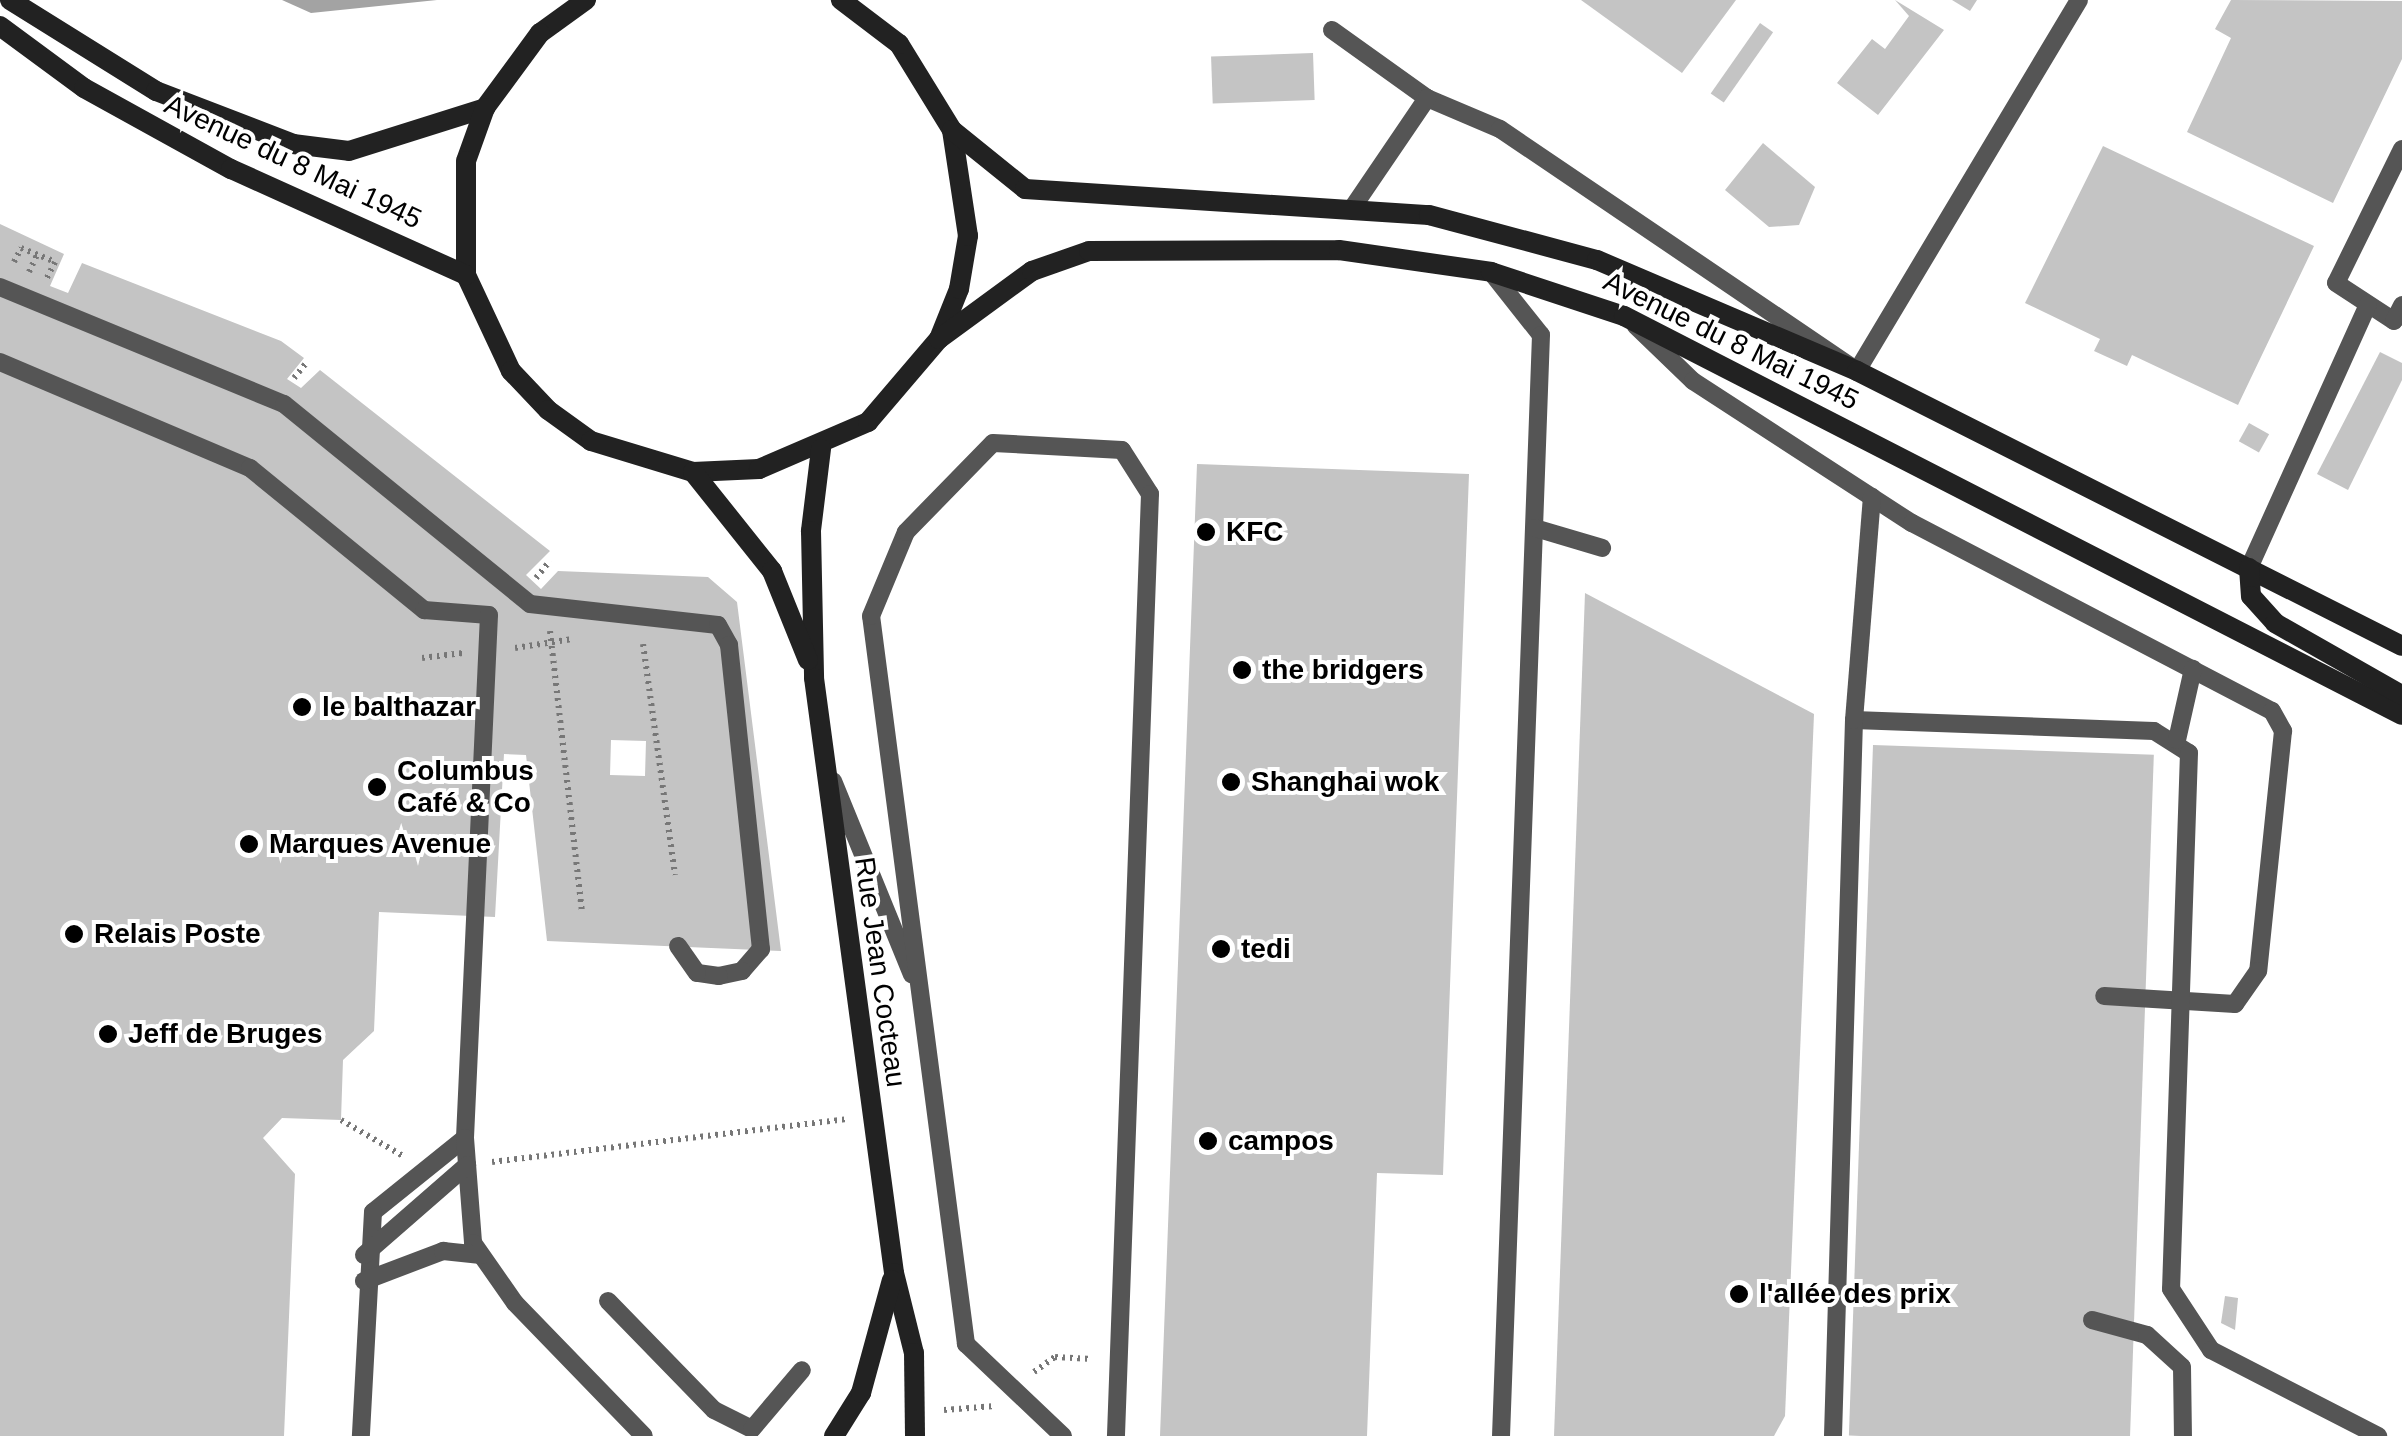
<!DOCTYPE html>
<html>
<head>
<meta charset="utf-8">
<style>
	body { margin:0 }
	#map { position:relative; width:2402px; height:1436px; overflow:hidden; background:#fff; font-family:Arial,sans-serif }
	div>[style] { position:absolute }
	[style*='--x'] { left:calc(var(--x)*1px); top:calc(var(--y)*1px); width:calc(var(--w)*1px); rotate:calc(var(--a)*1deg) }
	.water>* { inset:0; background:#a3a3a3 }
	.building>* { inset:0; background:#c4c4c4; transform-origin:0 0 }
	.path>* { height:6px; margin-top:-3px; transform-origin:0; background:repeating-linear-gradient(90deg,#777 0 2.5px,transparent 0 7.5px) }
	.lane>* { height:18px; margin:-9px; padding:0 9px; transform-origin:9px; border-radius:9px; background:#555 }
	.secondary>* { height:20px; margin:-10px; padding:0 10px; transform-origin:10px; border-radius:10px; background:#222 }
	.dots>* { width:28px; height:28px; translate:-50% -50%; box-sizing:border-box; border:5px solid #fff; border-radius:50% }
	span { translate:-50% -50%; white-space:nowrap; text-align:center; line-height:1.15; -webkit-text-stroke:8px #fff; paint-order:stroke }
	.street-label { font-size:28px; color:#000 }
	.poi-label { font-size:28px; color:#000; font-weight:700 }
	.left { translate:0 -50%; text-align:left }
</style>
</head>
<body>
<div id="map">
	<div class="water">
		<div style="clip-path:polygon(282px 0,437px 0,311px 13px)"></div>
	</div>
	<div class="building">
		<div style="clip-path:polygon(1581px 0,1736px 0,1682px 73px)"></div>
		<div style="clip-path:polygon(1895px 0,1944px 30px,1878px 115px,1837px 83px,1872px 39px,1885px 49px,1909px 16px)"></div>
		<div style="clip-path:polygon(1952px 0,1977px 0,1970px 11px)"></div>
		<div style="clip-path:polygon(2231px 0,2402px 1px,2402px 59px,2333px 203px,2187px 132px,2231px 38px,2215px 29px)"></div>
		<div style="left:1760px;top:23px;width:16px;height:86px;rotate:35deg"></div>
		<div style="left:1313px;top:53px;width:47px;height:102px;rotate:88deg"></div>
		<div style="clip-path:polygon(1763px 143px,1815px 187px,1799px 225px,1769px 227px,1725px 190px)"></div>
		<div style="clip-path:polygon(2103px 146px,2314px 246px,2238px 405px,2132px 355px,2127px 366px,2094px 351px,2100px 339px,2025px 303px)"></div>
		<div style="clip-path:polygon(evenodd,0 224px,64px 254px,50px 286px,68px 293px,82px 263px,281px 341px,304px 358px,287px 379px,301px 388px,320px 370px,550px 551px,526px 575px,541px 589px,558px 571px,708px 577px,737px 602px,781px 951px,547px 941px,526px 755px,504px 754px,495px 917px,379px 912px,374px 1031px,343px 1060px,341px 1120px,282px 1118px,263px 1138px,295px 1174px,284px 1436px,0 1436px,0 224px,611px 740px,646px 741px,645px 776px,610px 775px,611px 740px)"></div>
		<div style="clip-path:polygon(2380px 352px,2402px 363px,2402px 380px,2348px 490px,2317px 474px)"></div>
		<div style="left:2249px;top:423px;width:23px;height:21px;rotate:29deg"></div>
		<div style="clip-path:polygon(1197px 464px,1469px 474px,1443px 1175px,1377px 1173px,1367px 1436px,1160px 1436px)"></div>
		<div style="clip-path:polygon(1585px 593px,1814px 714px,1785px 1416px,1774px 1436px,1554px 1436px)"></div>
		<div style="left:1873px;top:745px;width:281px;height:691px;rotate:2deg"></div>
		<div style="clip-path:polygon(2225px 1296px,2238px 1298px,2235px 1330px,2221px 1323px)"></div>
	</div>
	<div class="path">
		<div style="--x:14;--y:262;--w:16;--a:-63"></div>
		<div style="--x:21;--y:248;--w:37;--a:22"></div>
		<div style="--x:55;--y:262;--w:20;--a:117"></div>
		<div style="--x:29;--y:272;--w:19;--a:-65"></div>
		<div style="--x:294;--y:378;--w:22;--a:-51"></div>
		<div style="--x:536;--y:578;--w:22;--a:-51"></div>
		<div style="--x:550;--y:631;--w:282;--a:83.5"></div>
		<div style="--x:643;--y:644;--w:233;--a:82.1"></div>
		<div style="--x:515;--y:648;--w:58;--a:-9"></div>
		<div style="--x:422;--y:658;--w:41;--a:-7"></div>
		<div style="--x:341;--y:1120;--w:72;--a:30.1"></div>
		<div style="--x:492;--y:1162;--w:357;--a:-6.9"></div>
		<div style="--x:1034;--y:1372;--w:26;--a:-36"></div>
		<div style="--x:1055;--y:1357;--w:37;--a:3"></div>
		<div style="--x:944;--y:1410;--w:51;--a:-4.5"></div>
	</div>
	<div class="lane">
		<div style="--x:1332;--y:30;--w:117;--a:35.6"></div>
		<div style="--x:1427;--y:98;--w:79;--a:23"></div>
		<div style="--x:1500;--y:129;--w:431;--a:34.1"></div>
		<div style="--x:1857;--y:371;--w:432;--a:-59.1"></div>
		<div style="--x:2402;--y:149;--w:149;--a:116.2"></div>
		<div style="--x:2336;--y:283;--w:69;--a:33.2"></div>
		<div style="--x:2394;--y:321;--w:18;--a:-63"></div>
		<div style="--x:1353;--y:207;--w:132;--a:-55.8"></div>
		<div style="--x:1491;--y:272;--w:80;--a:51.6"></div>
		<div style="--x:1541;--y:335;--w:1102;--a:92.08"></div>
		<div style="--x:0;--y:287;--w:307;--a:22.4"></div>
		<div style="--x:284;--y:404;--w:317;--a:39.1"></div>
		<div style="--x:530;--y:604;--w:189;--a:6.4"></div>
		<div style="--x:718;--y:625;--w:23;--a:61"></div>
		<div style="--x:729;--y:645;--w:306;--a:84"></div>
		<div style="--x:761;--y:949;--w:29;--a:131"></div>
		<div style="--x:742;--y:971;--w:24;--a:168"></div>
		<div style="--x:719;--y:976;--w:22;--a:-172"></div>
		<div style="--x:697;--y:973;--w:33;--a:-125"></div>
		<div style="--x:1636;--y:326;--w:79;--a:44"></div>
		<div style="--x:1693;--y:381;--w:261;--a:33"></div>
		<div style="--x:1912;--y:523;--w:406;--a:27.6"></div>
		<div style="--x:2272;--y:711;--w:23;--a:61"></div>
		<div style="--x:2283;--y:731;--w:241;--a:95.9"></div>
		<div style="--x:2258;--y:971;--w:40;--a:124.9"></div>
		<div style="--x:2235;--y:1004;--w:131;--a:-176.5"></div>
		<div style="--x:0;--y:362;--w:272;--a:23"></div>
		<div style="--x:250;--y:468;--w:225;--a:39.2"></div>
		<div style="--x:424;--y:610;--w:65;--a:4.4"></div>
		<div style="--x:489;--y:615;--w:524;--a:92.63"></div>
		<div style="--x:465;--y:1138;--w:118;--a:141.2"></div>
		<div style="--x:373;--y:1212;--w:224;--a:93.1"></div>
		<div style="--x:1535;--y:528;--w:70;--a:16.6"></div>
		<div style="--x:2249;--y:568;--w:289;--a:-65.7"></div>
		<div style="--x:1854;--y:720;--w:300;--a:2.1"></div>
		<div style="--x:2154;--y:731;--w:41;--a:32.2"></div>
		<div style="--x:2189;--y:753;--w:536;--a:91.92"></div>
		<div style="--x:2171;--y:1289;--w:73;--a:56.7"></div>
		<div style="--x:2211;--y:1350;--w:188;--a:27.2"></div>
		<div style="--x:2177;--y:740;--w:73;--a:-77.3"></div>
		<div style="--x:833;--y:781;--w:209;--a:67.8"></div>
		<div style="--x:465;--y:1138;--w:105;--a:85.6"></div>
		<div style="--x:473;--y:1243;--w:73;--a:55"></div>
		<div style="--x:515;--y:1303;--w:185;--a:45.9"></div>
		<div style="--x:364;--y:1255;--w:137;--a:-41.1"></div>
		<div style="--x:364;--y:1281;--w:85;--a:-20.8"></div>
		<div style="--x:443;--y:1251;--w:38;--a:6"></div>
		<div style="--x:608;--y:1301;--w:152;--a:45.8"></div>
		<div style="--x:714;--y:1410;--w:42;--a:26.6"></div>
		<div style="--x:752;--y:1429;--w:77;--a:-49.7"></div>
		<div style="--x:2092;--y:1320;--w:57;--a:15.3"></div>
		<div style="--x:2147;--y:1335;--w:47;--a:42.4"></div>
		<div style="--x:2182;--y:1367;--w:69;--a:89.2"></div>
		<div style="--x:1063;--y:1436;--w:134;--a:-136.5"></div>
		<div style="--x:966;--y:1344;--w:734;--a:-97.43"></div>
		<div style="--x:871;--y:616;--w:91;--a:-67.4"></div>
		<div style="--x:906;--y:532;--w:124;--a:-45.7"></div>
		<div style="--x:993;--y:443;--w:129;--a:3.1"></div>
		<div style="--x:1122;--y:450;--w:52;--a:57.5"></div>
		<div style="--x:1150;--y:494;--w:943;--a:92.07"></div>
		<div style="--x:1833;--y:1436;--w:716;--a:-88.32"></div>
		<div style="--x:1854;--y:720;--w:224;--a:-85.4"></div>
	</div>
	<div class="secondary">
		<div style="--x:10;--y:0;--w:172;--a:31.9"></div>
		<div style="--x:156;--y:91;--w:147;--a:21.1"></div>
		<div style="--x:293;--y:144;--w:56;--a:7.1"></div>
		<div style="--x:349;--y:151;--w:143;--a:-17.5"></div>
		<div style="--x:586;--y:0;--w:57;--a:144.3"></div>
		<div style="--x:540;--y:33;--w:93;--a:126.3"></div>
		<div style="--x:485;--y:108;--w:56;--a:109.7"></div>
		<div style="--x:466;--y:161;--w:114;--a:90"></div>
		<div style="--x:466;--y:275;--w:106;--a:64.9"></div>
		<div style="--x:511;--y:371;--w:54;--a:46.5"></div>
		<div style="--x:548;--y:410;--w:53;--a:35.8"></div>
		<div style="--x:591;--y:441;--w:107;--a:16.9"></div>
		<div style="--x:693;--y:472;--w:66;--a:-2.6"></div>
		<div style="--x:759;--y:469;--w:119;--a:-23.3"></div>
		<div style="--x:868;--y:422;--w:109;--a:-49.5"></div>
		<div style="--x:939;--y:339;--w:54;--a:-68.2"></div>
		<div style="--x:959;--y:289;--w:54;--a:-80.4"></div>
		<div style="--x:968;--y:236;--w:107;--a:-98.6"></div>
		<div style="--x:952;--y:130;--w:101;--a:-121.6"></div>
		<div style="--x:899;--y:44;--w:73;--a:-142.8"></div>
		<div style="--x:0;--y:26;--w:104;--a:36.4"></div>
		<div style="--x:84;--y:88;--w:168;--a:28.9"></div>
		<div style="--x:231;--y:169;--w:258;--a:24.3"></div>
		<div style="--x:952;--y:130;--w:94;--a:38.9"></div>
		<div style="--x:1025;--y:189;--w:405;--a:3.7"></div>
		<div style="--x:1429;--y:215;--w:174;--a:15"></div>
		<div style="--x:1597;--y:260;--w:283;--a:23.1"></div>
		<div style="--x:1857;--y:371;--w:610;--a:26.77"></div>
		<div style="--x:939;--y:339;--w:115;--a:-36.2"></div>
		<div style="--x:1032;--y:271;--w:60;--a:-19.3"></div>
		<div style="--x:1089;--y:251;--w:250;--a:-0.2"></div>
		<div style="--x:1339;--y:250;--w:154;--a:8.2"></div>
		<div style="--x:1491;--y:272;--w:140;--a:18.3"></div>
		<div style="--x:1624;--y:316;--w:874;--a:27.15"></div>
		<div style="--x:821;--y:449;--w:83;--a:97"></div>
		<div style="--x:811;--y:531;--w:147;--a:88.8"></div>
		<div style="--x:814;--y:678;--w:600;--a:82.34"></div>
		<div style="--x:894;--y:1273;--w:82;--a:76"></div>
		<div style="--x:914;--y:1353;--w:83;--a:89.3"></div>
		<div style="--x:693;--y:472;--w:127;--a:51.4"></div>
		<div style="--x:772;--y:571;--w:96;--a:68"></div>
		<div style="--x:2249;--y:568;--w:28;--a:86"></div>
		<div style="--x:2251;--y:596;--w:36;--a:48"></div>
		<div style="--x:2275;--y:623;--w:146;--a:29.6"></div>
		<div style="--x:834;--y:1436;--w:51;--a:-57.9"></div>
		<div style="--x:861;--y:1393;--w:117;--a:-74.7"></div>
	</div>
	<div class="dots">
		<div style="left:1206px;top:532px;background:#000"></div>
		<div style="left:1242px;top:670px;background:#000"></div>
		<div style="left:302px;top:707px;background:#000"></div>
		<div style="left:1231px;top:782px;background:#000"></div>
		<div style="left:377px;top:787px;background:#000"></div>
		<div style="left:249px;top:844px;background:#000"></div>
		<div style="left:74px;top:934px;background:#000"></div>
		<div style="left:1221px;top:949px;background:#000"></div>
		<div style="left:108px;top:1034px;background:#000"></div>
		<div style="left:1208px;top:1141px;background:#000"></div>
		<div style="left:1739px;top:1294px;background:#000"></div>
	</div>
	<div class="street-label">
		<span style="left:293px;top:162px;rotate:25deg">Avenue du 8 Mai 1945</span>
		<span style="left:1731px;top:341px;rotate:26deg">Avenue du 8 Mai 1945</span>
		<span style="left:880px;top:972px;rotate:82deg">Rue Jean Cocteau</span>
	</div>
	<div class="poi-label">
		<span class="left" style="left:1226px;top:532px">KFC</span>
		<span class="left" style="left:1262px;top:670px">the bridgers</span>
		<span class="left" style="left:322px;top:707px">le balthazar</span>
		<span class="left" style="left:397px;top:787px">Columbus<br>Café &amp; Co</span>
		<span class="left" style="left:1251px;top:782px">Shanghai wok</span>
		<span class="left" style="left:269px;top:844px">Marques Avenue</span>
		<span class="left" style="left:94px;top:934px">Relais Poste</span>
		<span class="left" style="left:1241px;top:949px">tedi</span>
		<span class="left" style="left:128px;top:1034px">Jeff de Bruges</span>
		<span class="left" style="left:1228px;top:1141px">campos</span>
		<span class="left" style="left:1759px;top:1294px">l'allée des prix</span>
	</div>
</div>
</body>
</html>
